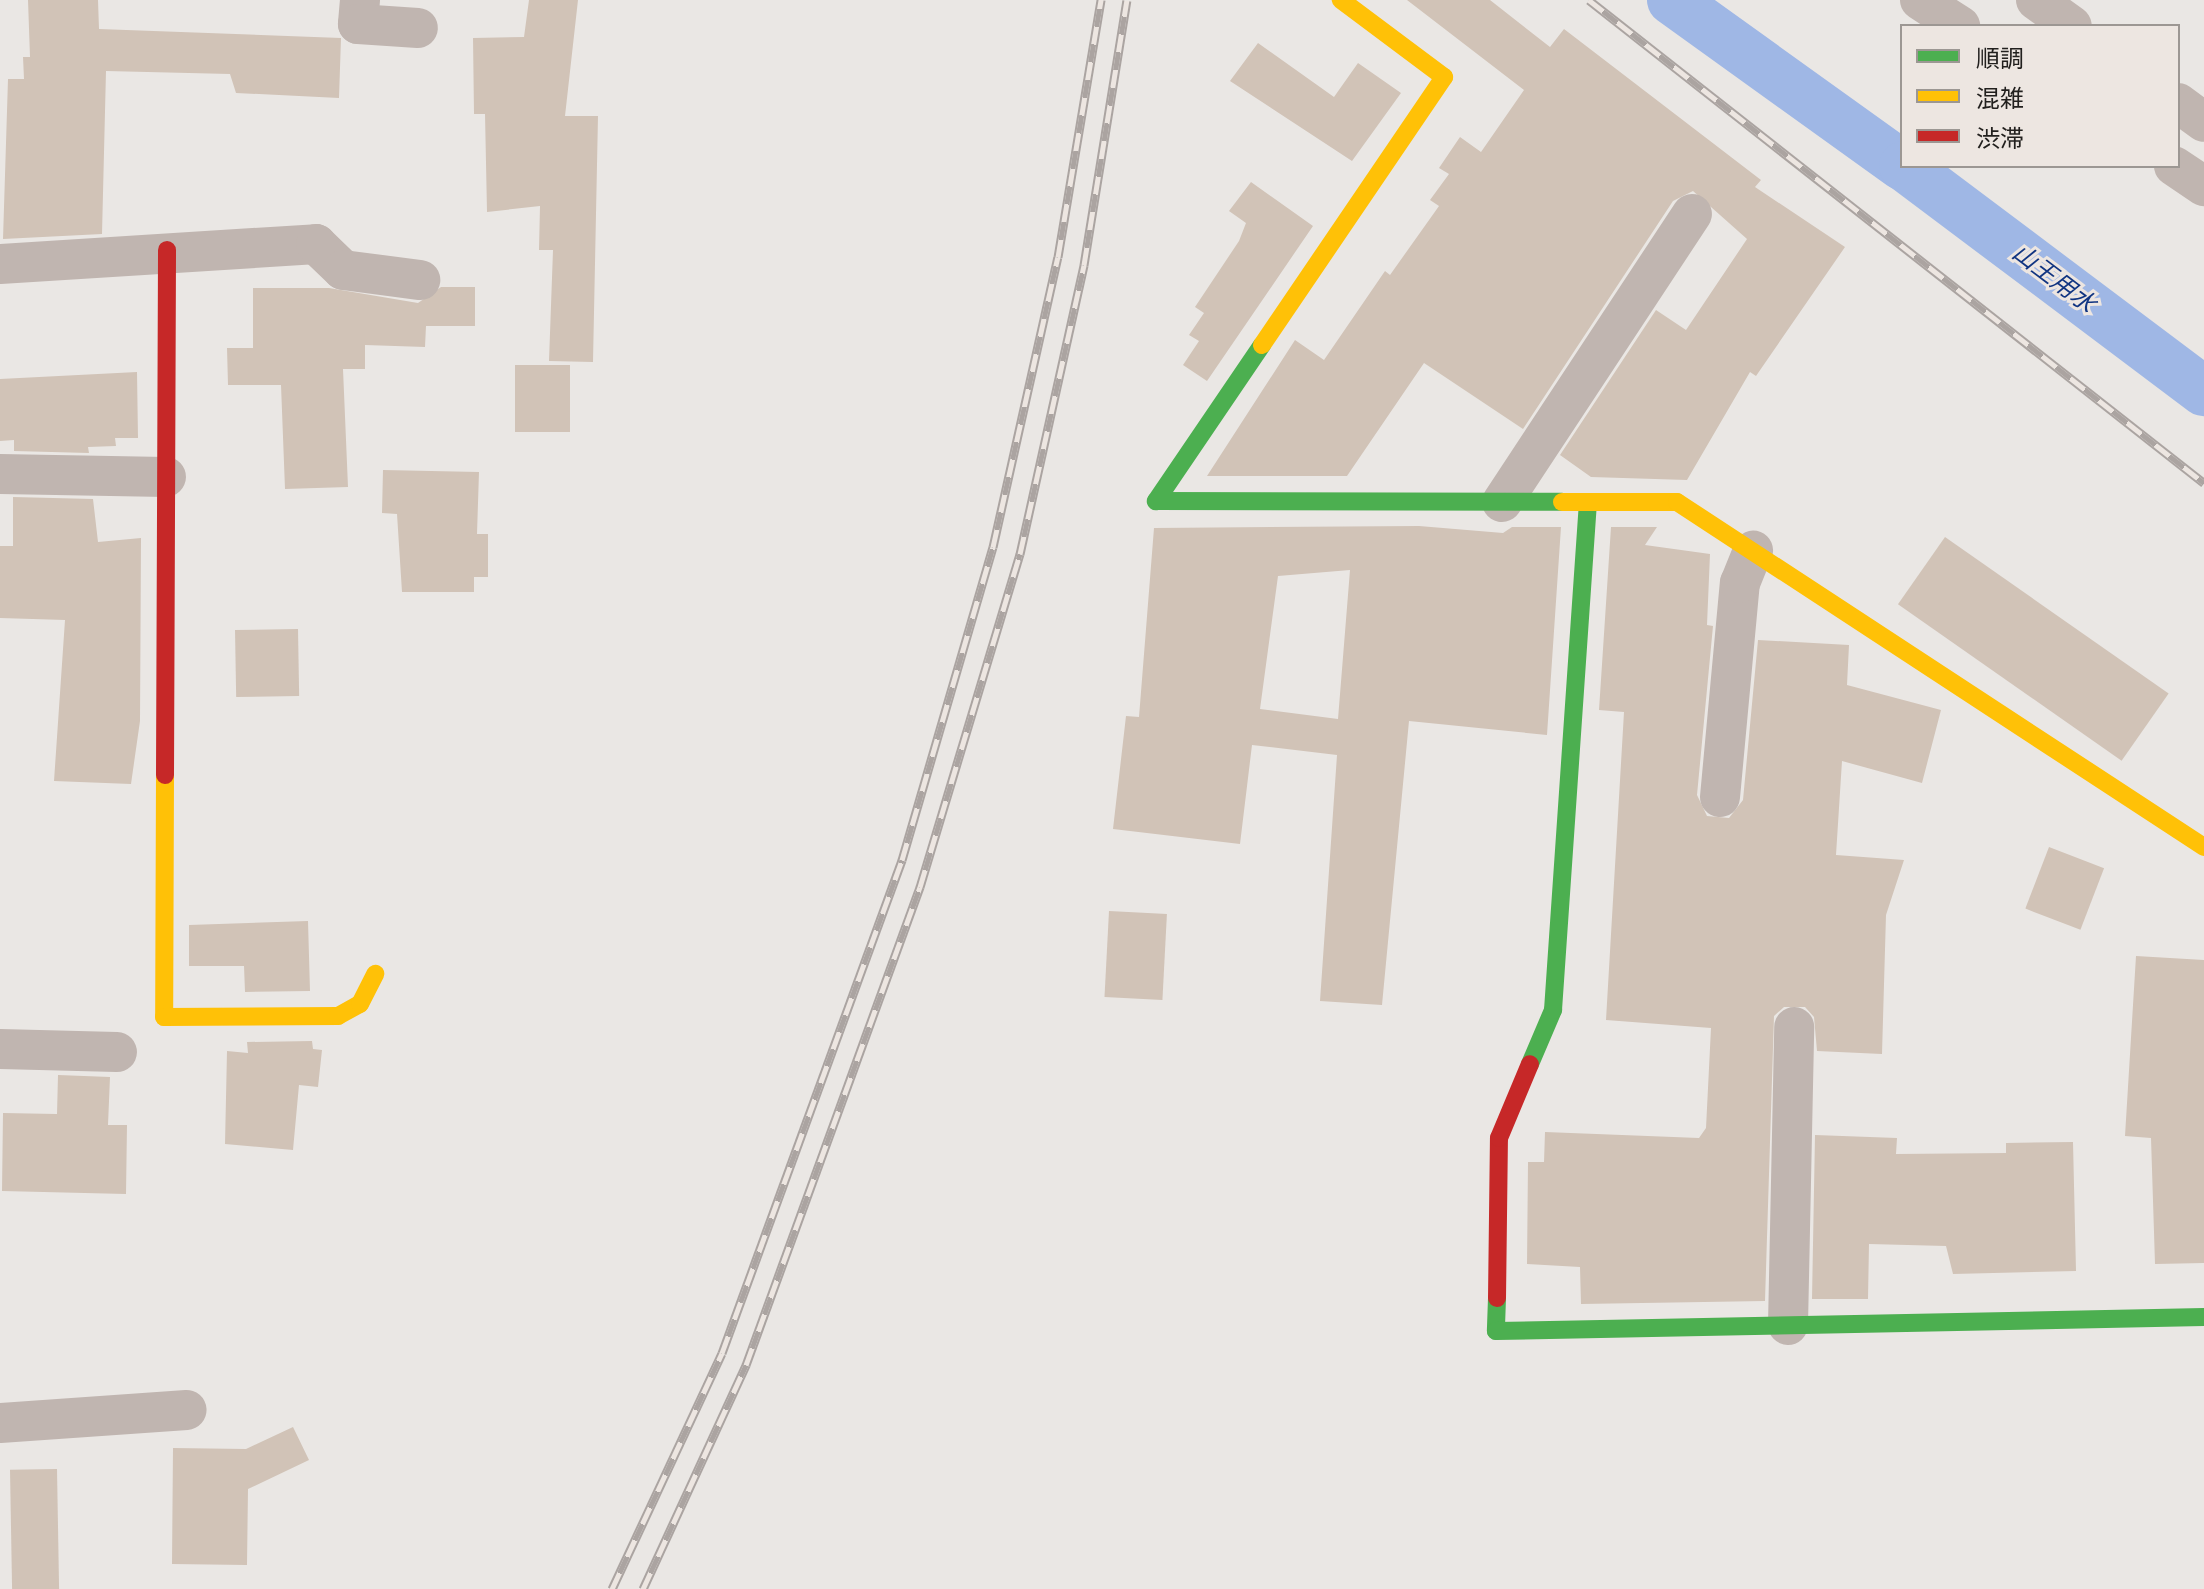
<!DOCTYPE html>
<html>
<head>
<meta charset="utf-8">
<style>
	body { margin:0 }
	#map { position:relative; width:2204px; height:1589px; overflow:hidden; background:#eae7e4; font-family:"Archivo Narrow","Noto Sans JP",sans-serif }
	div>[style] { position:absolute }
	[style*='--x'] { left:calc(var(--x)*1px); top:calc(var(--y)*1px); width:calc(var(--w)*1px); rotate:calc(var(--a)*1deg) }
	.canal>* { height:50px; margin:-25px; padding:0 25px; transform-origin:25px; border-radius:25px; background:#9fb7e5 }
	.building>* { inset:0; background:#d1c3b7; transform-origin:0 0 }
	.street>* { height:40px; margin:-20px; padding:0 20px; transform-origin:20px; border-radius:20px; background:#c0b5b0 }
	.fast>* { height:18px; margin:-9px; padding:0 9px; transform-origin:9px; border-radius:9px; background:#4caf50 }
	.slow>* { height:18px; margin:-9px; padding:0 9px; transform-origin:9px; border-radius:9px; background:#ffc107 }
	.jam>* { height:18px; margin:-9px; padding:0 9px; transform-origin:9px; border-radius:9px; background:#c62828 }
	.rail>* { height:9px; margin-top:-4.5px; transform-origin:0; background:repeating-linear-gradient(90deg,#ede6e1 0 18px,#aba4a1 0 36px); box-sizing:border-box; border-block:2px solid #aba4a1 }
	span { translate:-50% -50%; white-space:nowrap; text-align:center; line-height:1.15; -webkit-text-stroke:6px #ede6e1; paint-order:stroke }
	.water-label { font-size:24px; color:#113582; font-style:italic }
	.legend { position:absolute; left:1900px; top:24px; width:280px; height:144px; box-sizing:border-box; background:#ede6e1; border:2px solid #9c9793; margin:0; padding:10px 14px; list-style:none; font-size:24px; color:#22201e }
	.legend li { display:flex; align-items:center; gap:16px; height:40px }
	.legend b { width:40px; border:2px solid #9c9793 }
</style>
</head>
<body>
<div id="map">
	<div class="canal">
		<div style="--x:1672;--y:0;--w:283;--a:35.7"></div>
		<div style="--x:1904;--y:166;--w:375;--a:36.9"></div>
	</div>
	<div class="building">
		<div style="clip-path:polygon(28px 0,98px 0,99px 29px,341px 38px,339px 98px,236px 93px,230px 74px,106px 71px,102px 234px,3px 239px,8px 79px,24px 79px,23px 57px,30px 57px)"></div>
		<div style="clip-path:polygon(529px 0,578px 0,565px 116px,598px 116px,593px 362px,549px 361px,553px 250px,539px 250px,540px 206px,487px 212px,485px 114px,474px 114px,473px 38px,524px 37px)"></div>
		<div style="clip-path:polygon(1407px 0,1490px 0,1550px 47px,1564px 29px,1761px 180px,1755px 187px,1845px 247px,1756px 376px,1750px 372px,1687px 480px,1591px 477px,1560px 455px,1656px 310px,1686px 330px,1747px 239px,1693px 191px,1673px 201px,1523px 429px,1424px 363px,1347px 476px,1207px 476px,1295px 340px,1324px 360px,1385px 271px,1390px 275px,1439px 206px,1430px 200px,1449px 174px,1439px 168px,1460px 137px,1481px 152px,1524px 90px)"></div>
		<div style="clip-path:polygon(1258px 43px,1334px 97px,1358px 63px,1401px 93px,1352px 161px,1230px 81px)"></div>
		<div style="clip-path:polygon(1251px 182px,1313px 226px,1207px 381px,1183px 365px,1199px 341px,1189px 335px,1204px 313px,1195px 307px,1239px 241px,1246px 223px,1229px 211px)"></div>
		<div style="clip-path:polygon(441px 287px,475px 287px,475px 326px,426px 326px,425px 347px,365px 345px,365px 369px,343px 369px,348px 487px,285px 489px,281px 385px,228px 385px,227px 348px,253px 348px,253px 288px,329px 288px,418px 303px)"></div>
		<div style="left:515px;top:365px;width:55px;height:67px"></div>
		<div style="clip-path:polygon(137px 372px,138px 438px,115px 438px,116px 446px,88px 447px,89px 453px,14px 451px,14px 440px,0 441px,0 379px)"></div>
		<div style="clip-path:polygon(383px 470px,479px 472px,477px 534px,488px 534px,488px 577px,474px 577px,474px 592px,402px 592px,397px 514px,382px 513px)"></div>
		<div style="clip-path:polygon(13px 497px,93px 499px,98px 542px,141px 538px,140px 721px,131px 784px,54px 781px,65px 620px,0 618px,0 546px,13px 546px)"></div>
		<div style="clip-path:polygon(evenodd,1419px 526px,1503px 533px,1512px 527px,1561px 527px,1547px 735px,1409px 721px,1382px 1005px,1320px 1001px,1337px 755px,1252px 745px,1240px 844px,1113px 829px,1126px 716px,1139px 717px,1154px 528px,1419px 526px,1350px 570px,1338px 719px,1260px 709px,1278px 576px,1350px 570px)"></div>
		<div style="clip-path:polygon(1611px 527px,1657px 527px,1645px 545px,1710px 554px,1707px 625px,1713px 626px,1697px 795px,1707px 816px,1729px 818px,1743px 800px,1758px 640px,1849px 645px,1847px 685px,1941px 710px,1922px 783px,1842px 761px,1836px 855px,1904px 860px,1886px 915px,1882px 1054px,1817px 1051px,1814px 1017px,1805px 1007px,1784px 1007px,1774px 1016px,1765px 1301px,1581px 1304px,1580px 1267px,1527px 1264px,1528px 1162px,1544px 1162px,1545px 1132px,1699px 1138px,1706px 1128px,1711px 1028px,1606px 1020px,1624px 712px,1599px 710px)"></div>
		<div style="left:1945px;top:537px;width:273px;height:82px;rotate:35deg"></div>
		<div style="left:298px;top:629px;width:67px;height:63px;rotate:89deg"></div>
		<div style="left:2049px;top:847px;width:59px;height:66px;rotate:21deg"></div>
		<div style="left:1109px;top:911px;width:58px;height:86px;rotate:3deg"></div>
		<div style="clip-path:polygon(308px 921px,310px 991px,245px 992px,244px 966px,189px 966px,189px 925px)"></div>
		<div style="clip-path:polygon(2136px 956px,2204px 960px,2204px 1263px,2155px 1264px,2151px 1138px,2125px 1136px)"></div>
		<div style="clip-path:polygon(312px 1041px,313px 1049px,322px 1050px,318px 1087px,299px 1085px,293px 1150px,225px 1144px,227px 1051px,248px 1053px,247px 1042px)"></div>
		<div style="clip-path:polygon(58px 1075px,110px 1077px,108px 1125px,127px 1125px,126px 1194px,2px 1191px,3px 1113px,57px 1114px)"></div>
		<div style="clip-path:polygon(1815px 1135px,1897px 1138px,1896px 1154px,2006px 1153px,2006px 1143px,2073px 1142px,2076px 1271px,1953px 1274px,1946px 1246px,1869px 1244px,1868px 1299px,1812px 1299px)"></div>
		<div style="clip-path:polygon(293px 1427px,309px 1460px,248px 1489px,247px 1565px,172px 1564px,173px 1448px,246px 1449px)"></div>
		<div style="left:57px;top:1469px;width:120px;height:47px;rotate:89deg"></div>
	</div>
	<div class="street">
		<div style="--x:360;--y:0;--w:24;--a:95"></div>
		<div style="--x:358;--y:24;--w:60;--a:3.8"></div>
		<div style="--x:1920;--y:0;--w:48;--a:33"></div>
		<div style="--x:2036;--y:0;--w:44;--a:35.8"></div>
		<div style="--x:2178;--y:103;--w:32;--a:36"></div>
		<div style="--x:2174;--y:166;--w:36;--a:34"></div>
		<div style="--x:0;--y:264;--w:317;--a:-3.6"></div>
		<div style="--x:316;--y:244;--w:37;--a:44"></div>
		<div style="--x:343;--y:270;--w:78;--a:7.4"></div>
		<div style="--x:0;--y:474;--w:166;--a:1"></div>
		<div style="--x:1502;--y:502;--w:345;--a:-56.6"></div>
		<div style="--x:1720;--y:797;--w:215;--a:-84.7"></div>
		<div style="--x:1740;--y:583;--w:35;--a:-68"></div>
		<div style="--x:0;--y:1049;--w:117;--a:1.5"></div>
		<div style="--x:1788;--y:1325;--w:298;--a:-88.8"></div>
		<div style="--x:0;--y:1423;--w:187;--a:-4"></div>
	</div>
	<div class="fast">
		<div style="--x:1262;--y:345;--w:189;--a:124.2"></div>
		<div style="--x:1156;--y:501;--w:406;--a:0.1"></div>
		<div style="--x:1530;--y:1064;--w:59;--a:-66.9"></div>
		<div style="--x:1553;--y:1010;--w:509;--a:-86.06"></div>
		<div style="--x:1497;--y:1298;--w:33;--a:92"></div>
		<div style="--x:1496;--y:1331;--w:708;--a:-1.13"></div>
	</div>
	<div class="slow">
		<div style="--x:1262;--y:345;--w:324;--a:-55.8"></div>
		<div style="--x:1444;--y:77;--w:129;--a:-143.2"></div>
		<div style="--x:1562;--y:502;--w:115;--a:0"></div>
		<div style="--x:1677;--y:502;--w:630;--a:33.21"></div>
		<div style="--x:165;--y:775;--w:242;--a:90.2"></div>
		<div style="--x:164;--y:1017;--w:174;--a:-0.3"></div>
		<div style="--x:338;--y:1016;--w:25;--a:-29"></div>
		<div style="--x:360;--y:1004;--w:34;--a:-63"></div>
	</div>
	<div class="jam">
		<div style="--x:165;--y:775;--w:525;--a:-89.78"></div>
		<div style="--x:1497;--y:1298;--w:160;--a:-89.3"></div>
		<div style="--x:1499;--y:1138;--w:80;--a:-67.3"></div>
	</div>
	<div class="rail">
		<div style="--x:1589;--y:0;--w:782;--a:38.14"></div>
		<div style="--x:612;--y:1589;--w:260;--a:-65"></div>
		<div style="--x:722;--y:1353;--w:525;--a:-69.94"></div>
		<div style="--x:902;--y:860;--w:326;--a:-73.8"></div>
		<div style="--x:993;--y:547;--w:297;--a:-77.4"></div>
		<div style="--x:1058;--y:257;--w:261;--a:-80.5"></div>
		<div style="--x:643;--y:1589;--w:247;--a:-65.3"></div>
		<div style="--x:746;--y:1365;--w:509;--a:-70"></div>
		<div style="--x:920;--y:887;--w:348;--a:-73.3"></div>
		<div style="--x:1020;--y:554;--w:296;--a:-77.5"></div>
		<div style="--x:1084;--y:265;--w:268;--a:-80.8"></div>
	</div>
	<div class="water-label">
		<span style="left:2054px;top:278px;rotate:37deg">山王用水</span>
	</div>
	<ul class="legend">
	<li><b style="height:10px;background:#4caf50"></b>順調</li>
	<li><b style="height:10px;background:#ffc107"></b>混雑</li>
	<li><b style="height:10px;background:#c62828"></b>渋滞</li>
	</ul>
</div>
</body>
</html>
